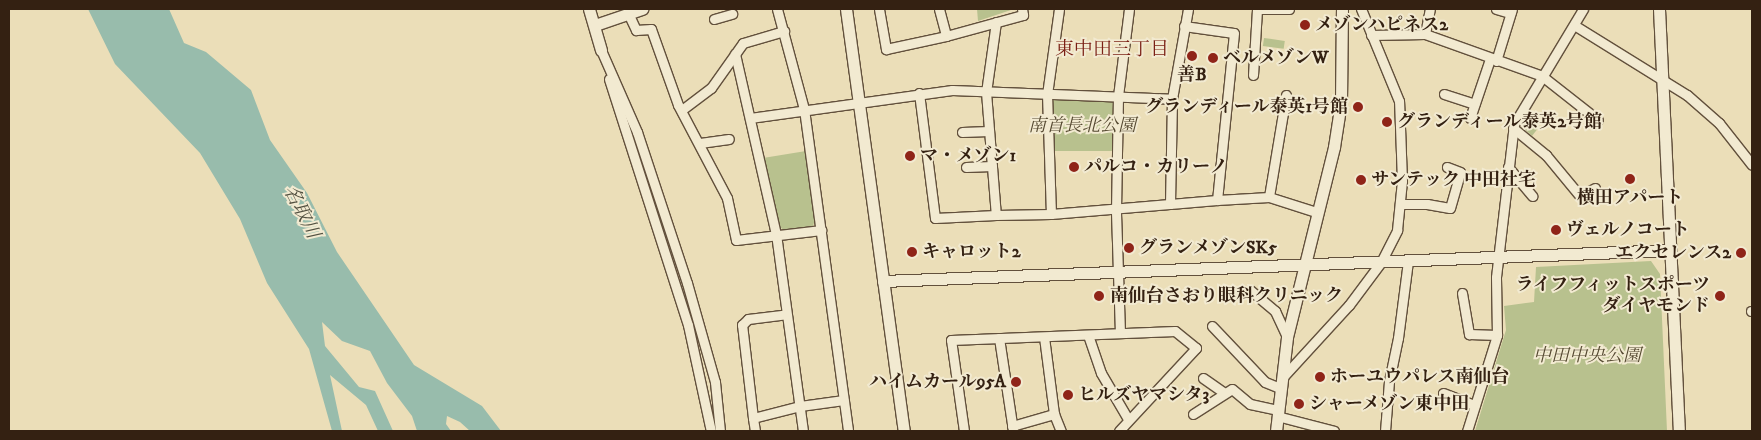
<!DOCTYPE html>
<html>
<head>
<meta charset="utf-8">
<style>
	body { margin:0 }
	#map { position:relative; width:1761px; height:440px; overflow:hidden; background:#ebdeb8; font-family:"IM FELL DW Pica","Noto Serif JP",serif }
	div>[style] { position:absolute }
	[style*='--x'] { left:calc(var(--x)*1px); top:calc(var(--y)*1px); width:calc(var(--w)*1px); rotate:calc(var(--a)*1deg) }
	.green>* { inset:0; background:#b8c18e; transform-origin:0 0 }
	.water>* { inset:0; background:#98bcac }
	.roads { filter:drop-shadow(1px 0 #62503c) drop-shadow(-1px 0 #62503c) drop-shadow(0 1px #62503c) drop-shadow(0 -1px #62503c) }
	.street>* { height:9px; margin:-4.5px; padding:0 4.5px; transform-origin:4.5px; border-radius:4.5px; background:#f2ead1 }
	.secondary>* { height:11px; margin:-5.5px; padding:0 5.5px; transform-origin:5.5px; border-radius:5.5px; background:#f2ead1 }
	.dots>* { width:14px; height:14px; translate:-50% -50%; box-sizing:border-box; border:2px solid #f2ead1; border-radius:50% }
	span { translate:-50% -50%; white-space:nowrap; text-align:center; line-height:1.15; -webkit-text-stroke:4px #f2ead1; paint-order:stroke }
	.poi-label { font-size:18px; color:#342112; font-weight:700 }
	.left { translate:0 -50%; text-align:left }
	.right { translate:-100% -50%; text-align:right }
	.park-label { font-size:18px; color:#554931; font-style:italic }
	.neighbourhood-label { font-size:19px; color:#7a1f14 }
	.water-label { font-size:19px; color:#525040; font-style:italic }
	.frame { position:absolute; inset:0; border:10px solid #342112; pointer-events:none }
</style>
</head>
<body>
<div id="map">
	<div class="green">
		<div style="clip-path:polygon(977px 9px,1014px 9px,978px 21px)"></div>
		<div style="left:1264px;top:38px;width:21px;height:8px;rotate:8deg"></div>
		<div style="left:1051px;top:100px;width:62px;height:51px"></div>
		<div style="clip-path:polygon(1523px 116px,1539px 127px,1532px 136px,1519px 124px)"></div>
		<div style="clip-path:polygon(806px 151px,815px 219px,813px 226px,784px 230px,778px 226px,763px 158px)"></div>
		<div style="clip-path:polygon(1651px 261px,1660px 274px,1667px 431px,1475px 431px,1506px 330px,1504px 306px,1534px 302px,1536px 267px)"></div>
	</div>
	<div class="water">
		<div style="clip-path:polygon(88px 9px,169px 9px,184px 43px,206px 52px,251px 90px,270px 140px,307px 193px,337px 252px,414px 365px,482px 406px,501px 431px,470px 431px,460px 422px,447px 416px,446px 424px,451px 431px,417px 431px,412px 416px,387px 383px,370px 351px,342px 341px,322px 322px,325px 346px,359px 387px,375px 391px,393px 431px,378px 431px,366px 405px,330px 375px,342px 431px,332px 431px,309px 349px,267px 283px,240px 219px,200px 153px,115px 64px)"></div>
	</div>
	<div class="roads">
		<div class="street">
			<div style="--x:777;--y:9;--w:104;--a:74.9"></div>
			<div style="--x:804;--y:109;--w:325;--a:82.2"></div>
			<div style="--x:879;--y:9;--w:41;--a:80.1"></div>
			<div style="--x:886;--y:49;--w:61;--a:-12.2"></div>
			<div style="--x:939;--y:9;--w:28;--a:75"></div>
			<div style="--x:946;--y:36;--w:80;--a:-15.3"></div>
			<div style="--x:1023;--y:15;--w:6;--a:-99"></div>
			<div style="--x:1059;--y:9;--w:86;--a:98"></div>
			<div style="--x:1047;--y:94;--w:120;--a:88.1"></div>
			<div style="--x:1051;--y:214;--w:119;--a:-4.8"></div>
			<div style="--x:1188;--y:9;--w:91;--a:100.1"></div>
			<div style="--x:1172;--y:99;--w:105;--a:91.1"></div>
			<div style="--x:1170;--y:204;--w:47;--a:-4.9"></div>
			<div style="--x:1257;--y:9;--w:32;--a:0"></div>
			<div style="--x:1496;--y:9;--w:15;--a:16"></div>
			<div style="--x:628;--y:13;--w:19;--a:65"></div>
			<div style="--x:636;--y:30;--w:15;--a:-4"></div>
			<div style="--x:651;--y:29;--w:81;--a:70.4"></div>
			<div style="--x:678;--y:105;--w:105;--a:62.2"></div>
			<div style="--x:727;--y:198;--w:43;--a:77.9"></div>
			<div style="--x:736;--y:240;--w:86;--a:-6.7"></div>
			<div style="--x:714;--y:19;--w:19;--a:-16"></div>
			<div style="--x:996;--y:22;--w:71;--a:98.1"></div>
			<div style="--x:986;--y:92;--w:123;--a:85.4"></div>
			<div style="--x:996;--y:215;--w:55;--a:-1"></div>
			<div style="--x:1574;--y:25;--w:133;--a:31.8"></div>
			<div style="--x:1687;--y:95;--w:43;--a:41.2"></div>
			<div style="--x:1719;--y:123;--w:53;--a:51.8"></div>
			<div style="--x:1184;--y:26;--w:50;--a:8"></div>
			<div style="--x:1234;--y:33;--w:168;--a:95.8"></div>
			<div style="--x:1217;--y:200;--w:52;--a:-3.3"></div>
			<div style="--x:1425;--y:34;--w:25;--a:-79"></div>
			<div style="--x:1371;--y:35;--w:54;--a:-1.1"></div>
			<div style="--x:1425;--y:34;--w:124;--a:19.7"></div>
			<div style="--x:1542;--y:76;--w:71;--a:38.2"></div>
			<div style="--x:601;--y:50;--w:90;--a:66.3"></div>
			<div style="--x:637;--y:132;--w:159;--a:71.7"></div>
			<div style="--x:687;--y:283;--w:103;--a:74.2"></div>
			<div style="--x:715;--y:382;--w:49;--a:84.2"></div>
			<div style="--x:735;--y:54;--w:185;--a:77.2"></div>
			<div style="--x:776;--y:234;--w:199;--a:82.2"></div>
			<div style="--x:1496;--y:61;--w:54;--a:-72.9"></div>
			<div style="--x:1253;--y:75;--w:66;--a:-86.5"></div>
			<div style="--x:609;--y:79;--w:258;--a:72.2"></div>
			<div style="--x:688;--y:325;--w:108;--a:77.8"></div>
			<div style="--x:919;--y:93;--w:126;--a:82.7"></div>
			<div style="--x:935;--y:218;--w:61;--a:-2.8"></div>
			<div style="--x:1444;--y:94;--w:32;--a:18"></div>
			<div style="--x:1286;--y:95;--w:103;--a:99.5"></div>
			<div style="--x:1269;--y:197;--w:49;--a:17.7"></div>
			<div style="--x:683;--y:109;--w:35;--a:-37"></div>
			<div style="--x:711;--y:88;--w:55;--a:-54.6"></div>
			<div style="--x:743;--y:43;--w:43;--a:-16.3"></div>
			<div style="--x:750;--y:118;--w:204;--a:-7.9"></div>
			<div style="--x:952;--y:90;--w:220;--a:2.3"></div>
			<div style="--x:1470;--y:118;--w:62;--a:-71.3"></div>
			<div style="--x:1513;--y:128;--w:43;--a:39.3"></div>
			<div style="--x:1546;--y:155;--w:53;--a:50.3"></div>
			<div style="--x:1580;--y:196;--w:17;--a:-28"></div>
			<div style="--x:962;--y:132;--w:27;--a:-2"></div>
			<div style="--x:700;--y:143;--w:29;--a:-8"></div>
			<div style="--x:966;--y:167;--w:26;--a:-2"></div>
			<div style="--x:1508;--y:167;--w:38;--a:50"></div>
			<div style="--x:1400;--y:204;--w:27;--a:0"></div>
			<div style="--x:1427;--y:204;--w:23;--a:10"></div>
			<div style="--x:1450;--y:208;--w:37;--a:-74"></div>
			<div style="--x:1460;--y:172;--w:14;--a:-159"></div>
			<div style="--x:1250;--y:290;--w:33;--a:40"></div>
			<div style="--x:1275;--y:311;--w:29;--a:65"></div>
			<div style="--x:1462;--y:293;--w:42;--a:80.3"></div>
			<div style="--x:1469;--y:334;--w:28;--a:2"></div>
			<div style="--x:1751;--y:311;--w:1;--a:0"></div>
			<div style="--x:1212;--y:326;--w:77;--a:46.6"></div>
			<div style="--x:1265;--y:382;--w:16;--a:22"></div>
			<div style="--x:1120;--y:333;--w:122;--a:-91.9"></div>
			<div style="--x:1116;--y:211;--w:115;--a:-89"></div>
			<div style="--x:1118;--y:96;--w:88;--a:-82.8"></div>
			<div style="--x:1088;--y:335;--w:40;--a:71.1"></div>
			<div style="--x:1101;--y:373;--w:53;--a:59.6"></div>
			<div style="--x:1044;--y:337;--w:78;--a:82.6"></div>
			<div style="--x:1054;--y:414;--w:18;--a:68"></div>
			<div style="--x:999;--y:338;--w:94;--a:81.4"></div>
			<div style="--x:1203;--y:378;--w:24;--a:35"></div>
			<div style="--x:1282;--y:378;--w:99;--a:-47.5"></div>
			<div style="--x:1349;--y:305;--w:54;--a:-53.3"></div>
			<div style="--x:1381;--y:262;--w:36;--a:-63"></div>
			<div style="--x:1397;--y:230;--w:49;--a:-84.2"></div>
			<div style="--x:1402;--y:181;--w:80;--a:-92.1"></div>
			<div style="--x:1399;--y:101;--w:100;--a:-112.4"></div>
			<div style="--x:1443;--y:393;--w:34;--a:21"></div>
			<div style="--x:1193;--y:414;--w:46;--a:-32.7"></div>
			<div style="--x:1232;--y:389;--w:23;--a:40"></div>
			<div style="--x:1250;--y:404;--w:29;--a:12"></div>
			<div style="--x:1277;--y:416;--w:59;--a:14.7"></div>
			<div style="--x:753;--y:418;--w:94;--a:-96.7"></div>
			<div style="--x:742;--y:325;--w:8;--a:-45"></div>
			<div style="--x:748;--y:319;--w:38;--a:-7"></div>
			<div style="--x:1012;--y:426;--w:44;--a:-15.9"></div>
			<div style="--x:755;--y:431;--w:13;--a:-99"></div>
			<div style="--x:753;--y:418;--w:49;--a:-14.3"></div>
			<div style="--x:800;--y:406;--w:44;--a:-7.8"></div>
			<div style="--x:964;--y:431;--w:92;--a:-98.1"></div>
			<div style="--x:951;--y:340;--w:224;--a:-2.3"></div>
			<div style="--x:1175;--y:331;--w:27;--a:39"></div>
			<div style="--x:1196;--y:348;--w:113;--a:132.9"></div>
			<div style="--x:1385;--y:431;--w:50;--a:-85.4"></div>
			<div style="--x:1389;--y:381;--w:44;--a:-78.2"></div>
			<div style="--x:1398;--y:338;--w:78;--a:-82.6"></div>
			<div style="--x:1467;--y:431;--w:101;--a:-72.6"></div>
			<div style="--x:1497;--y:335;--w:58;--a:-91"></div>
			<div style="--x:1496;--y:277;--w:154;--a:-83.3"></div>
			<div style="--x:1514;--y:124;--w:134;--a:-59"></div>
		</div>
		<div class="secondary">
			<div style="--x:589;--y:9;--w:43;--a:73.7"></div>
			<div style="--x:846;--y:9;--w:426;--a:82.2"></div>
			<div style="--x:1659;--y:9;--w:422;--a:87.3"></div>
			<div style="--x:595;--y:25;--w:50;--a:-18.8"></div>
			<div style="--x:883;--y:281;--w:789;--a:-2.25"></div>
			<div style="--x:1276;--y:431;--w:95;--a:-83.3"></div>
			<div style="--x:1287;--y:337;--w:196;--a:-76.1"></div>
			<div style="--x:1334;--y:147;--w:46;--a:-81.2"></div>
			<div style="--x:1341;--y:102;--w:93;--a:-89.4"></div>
		</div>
	</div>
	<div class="dots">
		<div style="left:1305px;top:25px;background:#8f2418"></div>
		<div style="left:1192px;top:56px;background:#8f2418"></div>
		<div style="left:1213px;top:58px;background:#8f2418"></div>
		<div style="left:1358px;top:107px;background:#8f2418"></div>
		<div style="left:1387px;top:122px;background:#8f2418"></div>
		<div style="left:910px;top:156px;background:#8f2418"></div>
		<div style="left:1074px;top:167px;background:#8f2418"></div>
		<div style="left:1630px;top:179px;background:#8f2418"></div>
		<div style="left:1361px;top:180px;background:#8f2418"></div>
		<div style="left:1556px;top:230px;background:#8f2418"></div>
		<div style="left:1129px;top:248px;background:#8f2418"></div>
		<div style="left:912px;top:252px;background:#8f2418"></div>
		<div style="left:1741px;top:253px;background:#8f2418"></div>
		<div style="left:1099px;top:296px;background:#8f2418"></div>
		<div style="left:1720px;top:296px;background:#8f2418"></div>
		<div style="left:1320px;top:377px;background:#8f2418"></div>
		<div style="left:1016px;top:382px;background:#8f2418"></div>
		<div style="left:1068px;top:395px;background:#8f2418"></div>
		<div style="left:1299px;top:404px;background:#8f2418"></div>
	</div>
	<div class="poi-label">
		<span class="left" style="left:1315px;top:25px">メゾンハピネス2</span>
		<span class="left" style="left:1223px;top:58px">ベルメゾンW</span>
		<span style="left:1192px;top:75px">善B</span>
		<span class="right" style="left:1348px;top:107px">グランディール泰英1号館</span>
		<span class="left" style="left:1397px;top:122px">グランディール泰英2号館</span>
		<span class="left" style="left:920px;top:156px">マ・メゾン1</span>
		<span class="left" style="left:1084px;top:167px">パルコ・カリーノ</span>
		<span class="left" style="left:1371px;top:180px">サンテック 中田社宅</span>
		<span style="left:1630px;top:198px">横田アパート</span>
		<span class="left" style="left:1566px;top:230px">ヴェルノコート</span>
		<span class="left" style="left:1139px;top:248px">グランメゾンSK5</span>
		<span class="left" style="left:922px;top:252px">キャロット2</span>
		<span class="right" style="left:1731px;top:253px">エクセレンス2</span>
		<span class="right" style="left:1710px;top:296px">ライフフィットスポーツ<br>ダイヤモンド</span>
		<span class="left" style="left:1110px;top:296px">南仙台さおり眼科クリニック</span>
		<span class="left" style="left:1330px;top:377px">ホーユウパレス南仙台</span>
		<span class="right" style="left:1006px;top:382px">ハイムカール95A</span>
		<span class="left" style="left:1078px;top:395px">ヒルズヤマシタ3</span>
		<span class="left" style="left:1309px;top:404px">シャーメゾン東中田</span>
	</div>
	<div class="park-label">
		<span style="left:1082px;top:126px">南首長北公園</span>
		<span style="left:1587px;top:356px">中田中央公園</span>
	</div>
	<div class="neighbourhood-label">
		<span style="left:1112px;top:50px">東中田三丁目</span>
	</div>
	<div class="water-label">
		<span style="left:301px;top:212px;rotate:63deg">名取川</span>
	</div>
	<div class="frame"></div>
</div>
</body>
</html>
